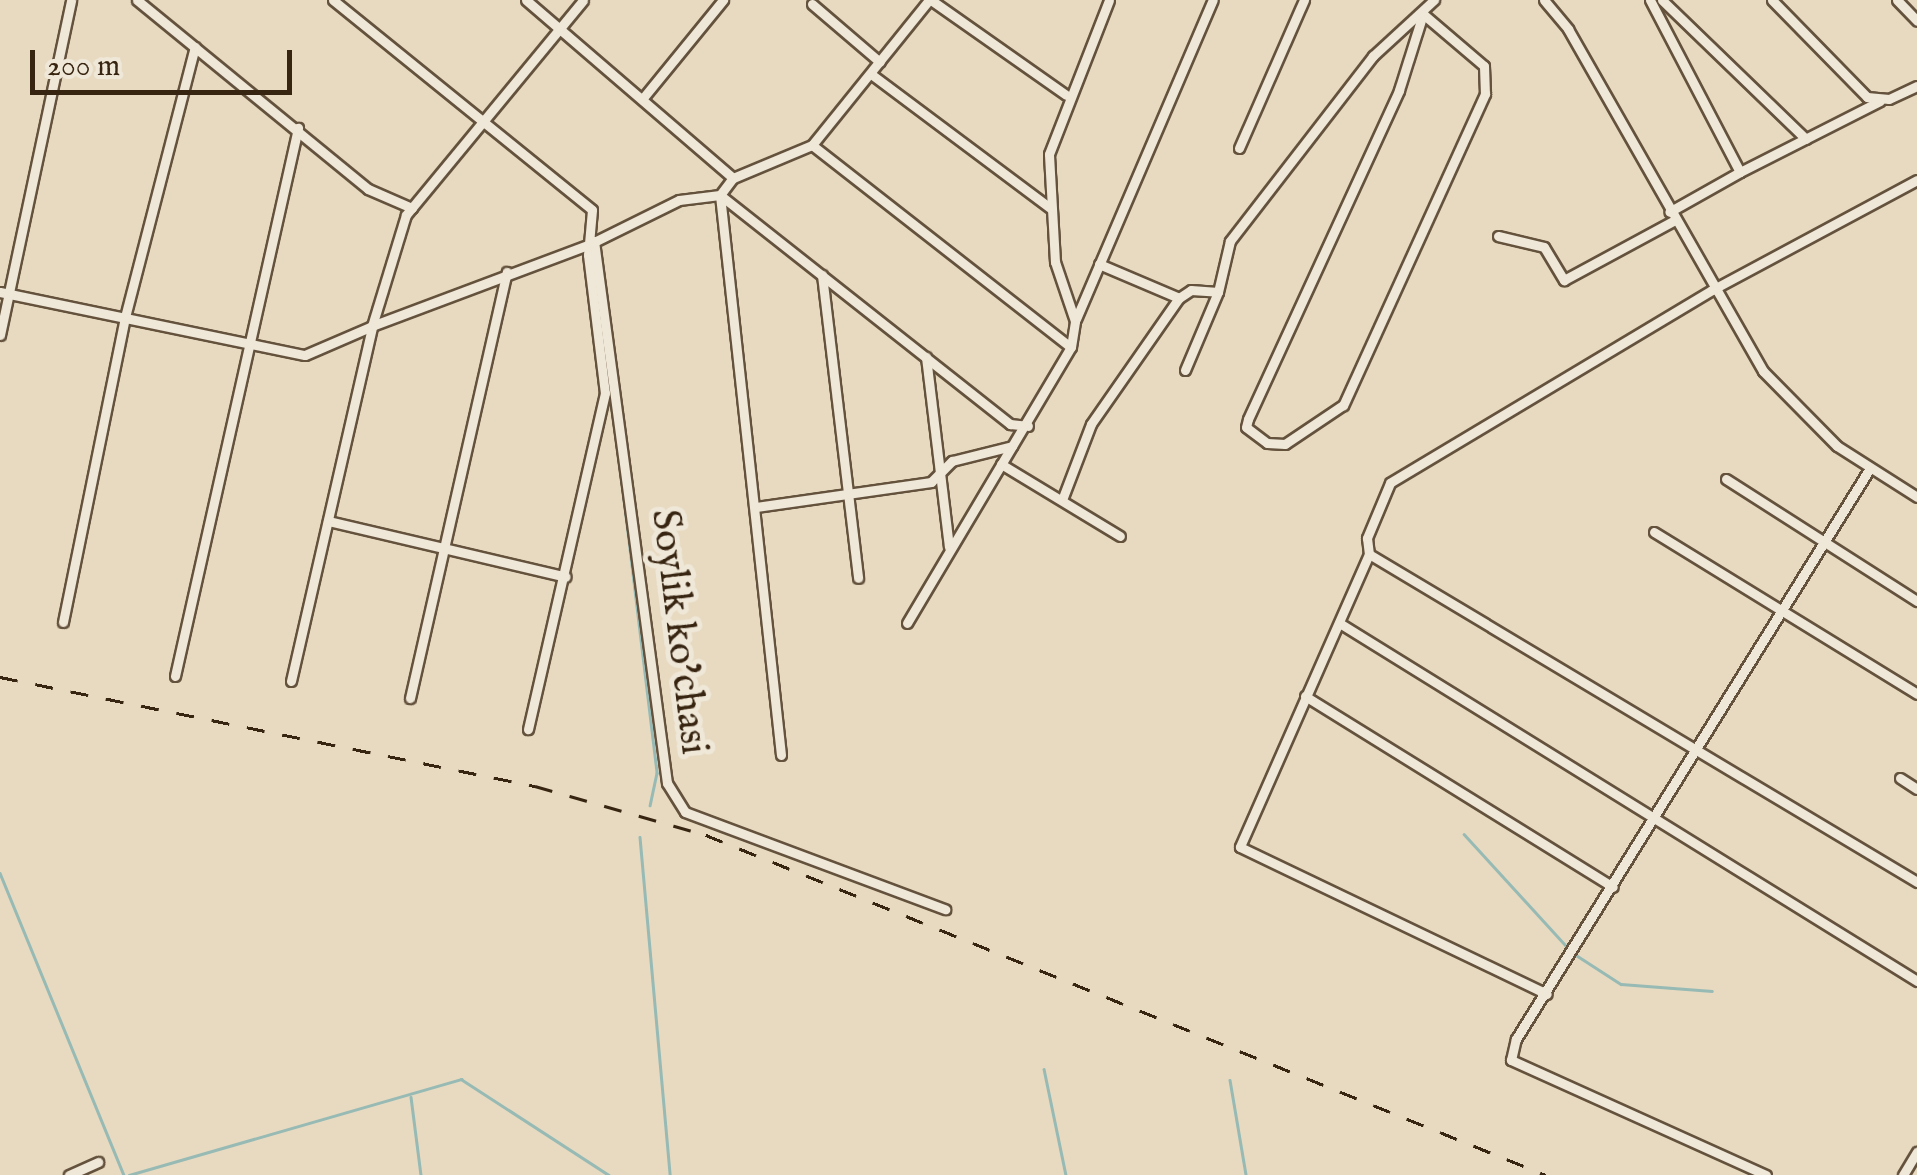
<!DOCTYPE html>
<html>
<head>
<meta charset="utf-8">
<style>
	body { margin:0 }
	#map { position:relative; width:1917px; height:1175px; overflow:hidden; background:#e7dac1; font-family:"IM FELL English",serif }
	div>[style] { position:absolute }
	[style*='--x'] { left:calc(var(--x)*1px); top:calc(var(--y)*1px); width:calc(var(--w)*1px); rotate:calc(var(--a)*1deg) }
	.stream>* { height:2.5px; margin:-1.25px; padding:0 1.25px; transform-origin:1.25px; border-radius:1.25px; background:#97bab4 }
	.roads { filter:drop-shadow(2px 0 #64523d) drop-shadow(-2px 0 #64523d) drop-shadow(0 2px #64523d) drop-shadow(0 -2px #64523d) }
	.street>* { height:9px; margin:-4.5px; padding:0 4.5px; transform-origin:4.5px; border-radius:4.5px; background:#efe7d7 }
	.rail>* { height:2.5px; margin-top:-1.25px; transform-origin:0; background:repeating-linear-gradient(90deg,#382511 0 18px,transparent 0 36px) }
	span { translate:-50% -50%; white-space:nowrap; text-align:center; line-height:1.15; -webkit-text-stroke:10px #efe7d7; paint-order:stroke }
	.street-label { font-size:40px; color:#382511 }
	.scale { position:absolute; left:30px; top:50px; width:262px; height:45px; box-sizing:border-box; border:5px solid #382511; border-top:0; padding-left:12px; font-size:30px; line-height:35px; white-space:nowrap; color:#382511; -webkit-text-stroke:8px #efe7d7; paint-order:stroke }
</style>
</head>
<body>
<div id="map">
	<div class="stream">
		<div style="--x:624;--y:499;--w:276;--a:83.1"></div>
		<div style="--x:657;--y:773;--w:33;--a:102"></div>
		<div style="--x:1464;--y:834;--w:154;--a:47.6"></div>
		<div style="--x:640;--y:837;--w:339;--a:84.9"></div>
		<div style="--x:0;--y:873;--w:326;--a:67.7"></div>
		<div style="--x:1573;--y:953;--w:57;--a:32.9"></div>
		<div style="--x:1621;--y:984;--w:91;--a:4.4"></div>
		<div style="--x:1044;--y:1069;--w:108;--a:78.3"></div>
		<div style="--x:1230;--y:1080;--w:96;--a:80.4"></div>
		<div style="--x:411;--y:1097;--w:79;--a:82.7"></div>
		<div style="--x:129;--y:1175;--w:346;--a:-16.1"></div>
		<div style="--x:461;--y:1079;--w:176;--a:33"></div>
	</div>
	<div class="roads">
		<div class="street">
			<div style="--x:137;--y:0;--w:298;--a:39.3"></div>
			<div style="--x:368;--y:189;--w:48;--a:23.4"></div>
			<div style="--x:333;--y:0;--w:333;--a:39"></div>
			<div style="--x:592;--y:210;--w:45;--a:95.1"></div>
			<div style="--x:588;--y:255;--w:139;--a:83"></div>
			<div style="--x:605;--y:393;--w:345;--a:102.9"></div>
			<div style="--x:526;--y:0;--w:273;--a:40.7"></div>
			<div style="--x:931;--y:0;--w:165;--a:35.1"></div>
			<div style="--x:1544;--y:0;--w:38;--a:50"></div>
			<div style="--x:1568;--y:29;--w:394;--a:60.3"></div>
			<div style="--x:1763;--y:371;--w:105;--a:45.4"></div>
			<div style="--x:1837;--y:446;--w:95;--a:32.5"></div>
			<div style="--x:1650;--y:0;--w:194;--a:62.4"></div>
			<div style="--x:1740;--y:172;--w:81;--a:150.6"></div>
			<div style="--x:1662;--y:0;--w:200;--a:44"></div>
			<div style="--x:1772;--y:0;--w:136;--a:45.6"></div>
			<div style="--x:1867;--y:97;--w:22;--a:5"></div>
			<div style="--x:1889;--y:99;--w:31;--a:-25"></div>
			<div style="--x:1897;--y:0;--w:29;--a:46"></div>
			<div style="--x:812;--y:4;--w:89;--a:40.5"></div>
			<div style="--x:1423;--y:14;--w:80;--a:40.4"></div>
			<div style="--x:1484;--y:66;--w:28;--a:88"></div>
			<div style="--x:1485;--y:94;--w:342;--a:114.5"></div>
			<div style="--x:1343;--y:405;--w:70;--a:146.1"></div>
			<div style="--x:1285;--y:444;--w:18;--a:-177"></div>
			<div style="--x:1267;--y:443;--w:26;--a:-143"></div>
			<div style="--x:1246;--y:427;--w:8;--a:-76"></div>
			<div style="--x:1248;--y:419;--w:362;--a:-65.3"></div>
			<div style="--x:1399;--y:90;--w:80;--a:-72.5"></div>
			<div style="--x:871;--y:74;--w:224;--a:36.8"></div>
			<div style="--x:643;--y:98;--w:127;--a:-50.8"></div>
			<div style="--x:812;--y:145;--w:328;--a:38"></div>
			<div style="--x:1239;--y:148;--w:162;--a:-66.3"></div>
			<div style="--x:1740;--y:172;--w:157;--a:-26.9"></div>
			<div style="--x:1917;--y:180;--w:233;--a:151.8"></div>
			<div style="--x:1712;--y:290;--w:375;--a:149.1"></div>
			<div style="--x:1390;--y:483;--w:60;--a:112.7"></div>
			<div style="--x:1367;--y:538;--w:16;--a:83"></div>
			<div style="--x:1369;--y:554;--w:639;--a:30.9"></div>
			<div style="--x:1498;--y:236;--w:47;--a:13.4"></div>
			<div style="--x:1544;--y:247;--w:39;--a:59"></div>
			<div style="--x:1564;--y:280;--w:124;--a:-28.4"></div>
			<div style="--x:594;--y:241;--w:547;--a:82.33"></div>
			<div style="--x:667;--y:783;--w:34;--a:58"></div>
			<div style="--x:685;--y:812;--w:278;--a:20.5"></div>
			<div style="--x:1099;--y:264;--w:87;--a:23"></div>
			<div style="--x:822;--y:275;--w:305;--a:83.2"></div>
			<div style="--x:0;--y:292;--w:311;--a:11.7"></div>
			<div style="--x:305;--y:355;--w:73;--a:-23.4"></div>
			<div style="--x:372;--y:326;--w:116;--a:-73"></div>
			<div style="--x:406;--y:215;--w:278;--a:-50.5"></div>
			<div style="--x:1076;--y:319;--w:347;--a:-66.8"></div>
			<div style="--x:0;--y:335;--w:342;--a:-78"></div>
			<div style="--x:926;--y:357;--w:191;--a:83.1"></div>
			<div style="--x:1185;--y:370;--w:85;--a:-67.1"></div>
			<div style="--x:1218;--y:292;--w:52;--a:-76.8"></div>
			<div style="--x:1230;--y:241;--w:234;--a:-52.3"></div>
			<div style="--x:1373;--y:56;--w:83;--a:-42.6"></div>
			<div style="--x:1001;--y:464;--w:139;--a:31.2"></div>
			<div style="--x:1726;--y:479;--w:227;--a:32.6"></div>
			<div style="--x:1062;--y:500;--w:81;--a:-69.1"></div>
			<div style="--x:1091;--y:424;--w:154;--a:-55.1"></div>
			<div style="--x:1179;--y:298;--w:14;--a:-34"></div>
			<div style="--x:1191;--y:290;--w:27;--a:4"></div>
			<div style="--x:756;--y:507;--w:177;--a:-8.1"></div>
			<div style="--x:931;--y:482;--w:30;--a:-45"></div>
			<div style="--x:952;--y:461;--w:62;--a:-14"></div>
			<div style="--x:328;--y:521;--w:244;--a:13.2"></div>
			<div style="--x:1654;--y:532;--w:309;--a:31.6"></div>
			<div style="--x:1369;--y:554;--w:320;--a:113.8"></div>
			<div style="--x:1240;--y:847;--w:340;--a:25.6"></div>
			<div style="--x:63;--y:622;--w:311;--a:-78.5"></div>
			<div style="--x:125;--y:317;--w:279;--a:-75.5"></div>
			<div style="--x:907;--y:623;--w:321;--a:-59.3"></div>
			<div style="--x:1071;--y:347;--w:26;--a:-81"></div>
			<div style="--x:1075;--y:321;--w:62;--a:-108.7"></div>
			<div style="--x:1055;--y:262;--w:108;--a:-93.2"></div>
			<div style="--x:1049;--y:154;--w:165;--a:-68.7"></div>
			<div style="--x:1341;--y:624;--w:678;--a:31.79"></div>
			<div style="--x:175;--y:676;--w:562;--a:-77.35"></div>
			<div style="--x:291;--y:681;--w:364;--a:-77.1"></div>
			<div style="--x:372;--y:326;--w:233;--a:-20.6"></div>
			<div style="--x:590;--y:244;--w:99;--a:-26.3"></div>
			<div style="--x:679;--y:200;--w:41;--a:-7"></div>
			<div style="--x:720;--y:195;--w:370;--a:38.3"></div>
			<div style="--x:1010;--y:424;--w:18;--a:6"></div>
			<div style="--x:1305;--y:696;--w:362;--a:31.8"></div>
			<div style="--x:410;--y:698;--w:437;--a:-77.2"></div>
			<div style="--x:781;--y:755;--w:563;--a:-96.22"></div>
			<div style="--x:720;--y:195;--w:21;--a:-53"></div>
			<div style="--x:733;--y:178;--w:86;--a:-22.7"></div>
			<div style="--x:812;--y:145;--w:186;--a:-51.1"></div>
			<div style="--x:1900;--y:778;--w:20;--a:33"></div>
			<div style="--x:69;--y:1175;--w:32;--a:-24"></div>
			<div style="--x:1766;--y:1175;--w:280;--a:-155.7"></div>
			<div style="--x:1511;--y:1060;--w:22;--a:-77"></div>
			<div style="--x:1516;--y:1039;--w:672;--a:-58.2"></div>
			<div style="--x:1903;--y:1175;--w:27;--a:-59"></div>
		</div>
	</div>
	<div class="rail">
		<div style="--x:0;--y:677;--w:546;--a:11.52"></div>
		<div style="--x:535;--y:786;--w:178;--a:16"></div>
		<div style="--x:706;--y:835;--w:906;--a:22.04"></div>
	</div>
	<div class="street-label">
		<span style="left:678px;top:632px;rotate:83deg">Soylik ko'chasi</span>
	</div>
	<div class="scale">200 m</div>
</div>
</body>
</html>
